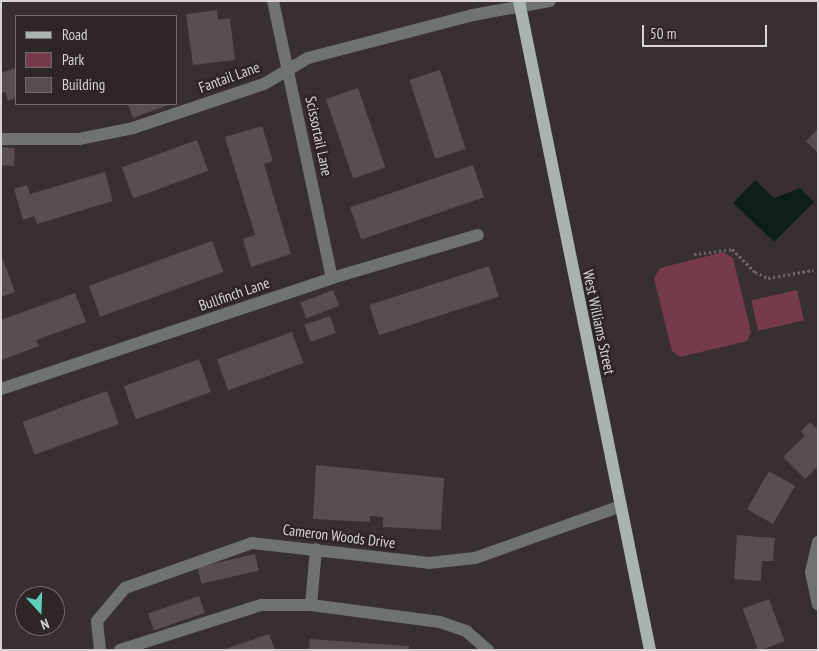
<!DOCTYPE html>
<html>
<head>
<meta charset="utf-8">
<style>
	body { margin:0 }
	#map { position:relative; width:819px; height:651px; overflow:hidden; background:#382f30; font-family:"PT Sans Narrow",sans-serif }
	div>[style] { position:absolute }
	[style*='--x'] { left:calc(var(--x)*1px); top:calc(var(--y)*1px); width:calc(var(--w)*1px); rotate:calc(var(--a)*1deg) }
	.green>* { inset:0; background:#753b4a; transform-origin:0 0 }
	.water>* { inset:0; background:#0e1e1b }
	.building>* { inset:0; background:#584d4f; transform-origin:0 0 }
	.path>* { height:3px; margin-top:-1.5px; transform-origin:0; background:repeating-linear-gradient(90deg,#6c6465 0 2.5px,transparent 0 5px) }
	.minor>* { height:12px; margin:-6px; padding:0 6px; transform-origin:6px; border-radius:6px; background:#6e7372 }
	.major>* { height:12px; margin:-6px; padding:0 6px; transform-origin:6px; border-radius:6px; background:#a9b4b1 }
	span { translate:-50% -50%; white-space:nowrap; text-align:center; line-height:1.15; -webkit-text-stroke:5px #2e2527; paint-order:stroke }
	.street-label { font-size:15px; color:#d9d3d4 }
	.frame { position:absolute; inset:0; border:2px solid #d9d3d4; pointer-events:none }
	.legend { position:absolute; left:15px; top:15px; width:162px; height:90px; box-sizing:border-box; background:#2e2527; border:1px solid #726b6c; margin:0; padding:6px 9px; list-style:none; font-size:15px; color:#d9d3d4 }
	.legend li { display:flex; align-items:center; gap:10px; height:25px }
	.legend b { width:25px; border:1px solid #726b6c }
	.north { position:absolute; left:15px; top:586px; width:50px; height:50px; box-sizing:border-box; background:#2e2527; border:1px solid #726b6c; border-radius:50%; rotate:160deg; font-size:14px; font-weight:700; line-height:20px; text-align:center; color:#d9d3d4 }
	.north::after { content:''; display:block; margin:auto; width:18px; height:22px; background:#5dceb9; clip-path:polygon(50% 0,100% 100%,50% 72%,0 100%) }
	.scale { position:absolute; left:642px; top:25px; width:125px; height:22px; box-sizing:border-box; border:2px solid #d9d3d4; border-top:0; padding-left:6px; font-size:15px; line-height:18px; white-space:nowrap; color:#d9d3d4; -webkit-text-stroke:4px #2e2527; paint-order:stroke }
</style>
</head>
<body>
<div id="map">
	<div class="green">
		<div style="clip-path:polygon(723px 252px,733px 258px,751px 332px,747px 341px,680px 357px,672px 351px,654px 278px,660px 268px)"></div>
		<div style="left:797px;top:290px;width:31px;height:47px;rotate:77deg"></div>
	</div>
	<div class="water">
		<div style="clip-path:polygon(755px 180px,774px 198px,800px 188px,814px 202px,774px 242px,733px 203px)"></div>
	</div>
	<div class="building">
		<div style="clip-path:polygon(217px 10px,218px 20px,230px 18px,235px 60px,193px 65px,186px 14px)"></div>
		<div style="clip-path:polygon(16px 68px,16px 98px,8px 101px,5px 92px,1px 93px,1px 73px)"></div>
		<div style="left:440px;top:70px;width:83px;height:32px;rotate:72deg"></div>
		<div style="left:358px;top:88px;width:84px;height:34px;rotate:71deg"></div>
		<div style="clip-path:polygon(128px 104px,171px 104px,133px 118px)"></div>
		<div style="clip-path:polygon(262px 126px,273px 161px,264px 164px,291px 254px,251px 267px,243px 239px,255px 235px,225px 137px)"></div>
		<div style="clip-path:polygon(818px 129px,818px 153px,806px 141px)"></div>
		<div style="left:197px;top:140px;width:33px;height:80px;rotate:70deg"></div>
		<div style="left:1px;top:147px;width:14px;height:18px;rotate:4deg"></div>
		<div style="left:473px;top:165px;width:34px;height:130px;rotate:71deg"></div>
		<div style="clip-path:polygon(105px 172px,113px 201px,37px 224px,34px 216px,23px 220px,14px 189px,27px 185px,30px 194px)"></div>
		<div style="left:212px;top:241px;width:33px;height:131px;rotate:70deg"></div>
		<div style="clip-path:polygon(1px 255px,15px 292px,1px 297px)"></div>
		<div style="left:489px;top:266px;width:32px;height:126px;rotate:72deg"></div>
		<div style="left:333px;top:290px;width:17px;height:35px;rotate:69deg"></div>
		<div style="clip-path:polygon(75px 293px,86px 322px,36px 340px,39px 346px,2px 360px,1px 320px)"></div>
		<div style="left:330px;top:316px;width:18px;height:27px;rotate:71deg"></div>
		<div style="left:292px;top:332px;width:33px;height:80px;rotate:70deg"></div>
		<div style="left:199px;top:359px;width:35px;height:80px;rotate:70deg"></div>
		<div style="left:107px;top:391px;width:35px;height:90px;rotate:70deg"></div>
		<div style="clip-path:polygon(810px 422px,818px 430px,818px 466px,805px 479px,783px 457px,805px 436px,801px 431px)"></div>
		<div style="clip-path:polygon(316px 465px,444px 478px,441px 530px,383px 527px,383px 517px,370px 516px,370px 522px,313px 519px)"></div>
		<div style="left:769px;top:471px;width:30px;height:44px;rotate:30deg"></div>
		<div style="clip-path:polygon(737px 535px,775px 538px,773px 561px,762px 561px,761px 581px,734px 579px)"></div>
		<div style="left:255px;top:554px;width:17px;height:59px;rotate:77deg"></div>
		<div style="left:199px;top:596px;width:18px;height:54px;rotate:71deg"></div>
		<div style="left:769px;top:599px;width:45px;height:28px;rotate:70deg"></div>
		<div style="clip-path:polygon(269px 634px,275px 650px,225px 650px,225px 649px)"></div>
		<div style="clip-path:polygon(310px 639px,409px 646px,409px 650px,309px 650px)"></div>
	</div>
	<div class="path">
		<div style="--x:694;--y:254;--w:38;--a:-7"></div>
		<div style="--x:732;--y:249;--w:33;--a:45"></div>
		<div style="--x:755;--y:272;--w:14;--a:25"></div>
		<div style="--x:768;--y:278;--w:46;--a:-10.1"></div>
	</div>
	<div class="minor">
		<div style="--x:273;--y:1;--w:283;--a:78"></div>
		<div style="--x:1;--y:139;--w:78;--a:0"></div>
		<div style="--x:79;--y:139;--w:55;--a:-11.5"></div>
		<div style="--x:133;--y:128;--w:138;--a:-18.6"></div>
		<div style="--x:264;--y:84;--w:51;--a:-30.6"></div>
		<div style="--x:308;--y:58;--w:171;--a:-14.6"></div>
		<div style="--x:473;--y:15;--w:78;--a:-10.3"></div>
		<div style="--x:1;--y:389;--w:349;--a:-18.5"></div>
		<div style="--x:332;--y:278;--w:152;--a:-16.4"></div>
		<div style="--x:818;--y:542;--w:31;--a:103"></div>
		<div style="--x:811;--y:572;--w:33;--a:78"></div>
		<div style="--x:311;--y:605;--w:56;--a:-84.9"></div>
		<div style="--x:100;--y:650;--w:29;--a:-96"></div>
		<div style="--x:97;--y:621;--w:43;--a:-49.7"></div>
		<div style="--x:125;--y:588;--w:135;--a:-19.5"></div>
		<div style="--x:252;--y:543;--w:178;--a:6.4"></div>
		<div style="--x:429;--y:563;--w:46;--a:-6.2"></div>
		<div style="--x:475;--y:558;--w:155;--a:-19.6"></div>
		<div style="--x:120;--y:650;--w:148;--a:-17.7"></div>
		<div style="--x:261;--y:605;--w:50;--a:0"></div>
		<div style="--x:311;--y:605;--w:130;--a:7.5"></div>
		<div style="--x:440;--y:622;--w:28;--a:19"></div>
		<div style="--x:466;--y:631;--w:29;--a:41"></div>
	</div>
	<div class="major">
		<div style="--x:519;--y:1;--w:662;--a:78.59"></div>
	</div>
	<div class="street-label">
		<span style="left:229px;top:77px;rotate:-20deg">Fantail Lane</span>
		<span style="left:319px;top:136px;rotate:78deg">Scissortail Lane</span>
		<span style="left:234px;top:294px;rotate:-19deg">Bullfinch Lane</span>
		<span style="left:599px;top:322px;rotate:78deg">West Williams Street</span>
		<span style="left:339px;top:536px;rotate:7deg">Cameron Woods Drive</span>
	</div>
	<div class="frame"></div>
	<ul class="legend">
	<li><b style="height:6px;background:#a9b4b1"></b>Road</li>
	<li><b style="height:14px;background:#753b4a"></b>Park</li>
	<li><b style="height:14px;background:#584d4f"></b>Building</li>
	</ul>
	<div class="north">N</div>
	<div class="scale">50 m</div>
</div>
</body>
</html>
